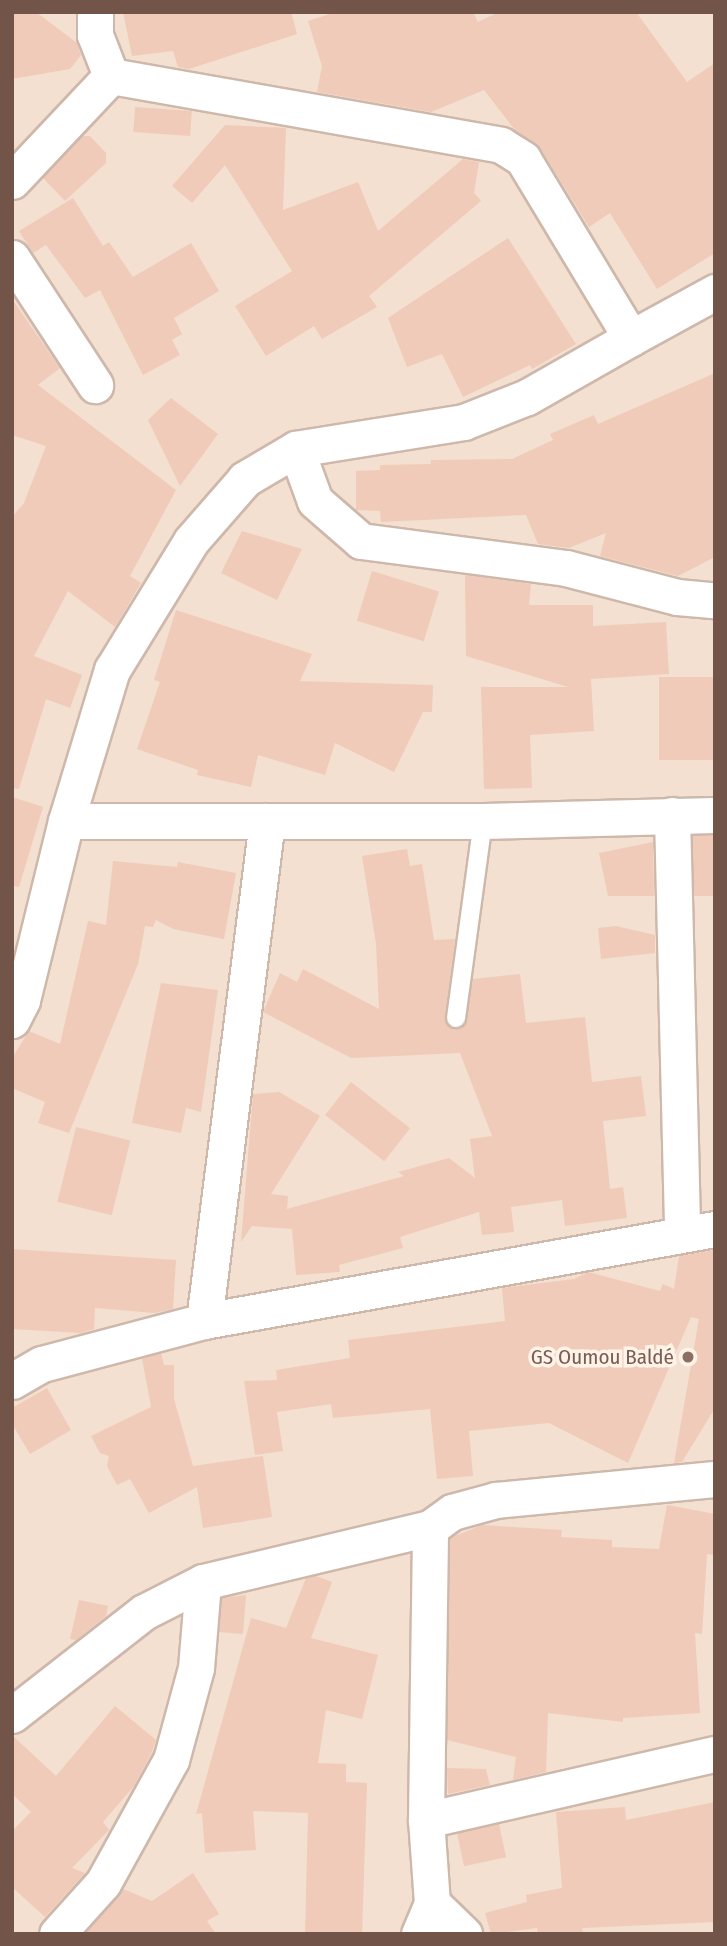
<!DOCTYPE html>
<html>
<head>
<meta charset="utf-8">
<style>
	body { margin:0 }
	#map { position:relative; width:727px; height:1946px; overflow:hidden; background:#fbefe1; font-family:"Fira Sans Condensed",sans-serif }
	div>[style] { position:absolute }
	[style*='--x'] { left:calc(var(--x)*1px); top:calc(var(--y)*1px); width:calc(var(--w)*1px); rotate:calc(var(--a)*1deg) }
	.residential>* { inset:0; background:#f3e0d0; transform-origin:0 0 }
	.building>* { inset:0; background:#f0cbb9; transform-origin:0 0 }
	.roads { filter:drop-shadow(2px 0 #ceb8ab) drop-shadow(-2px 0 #ceb8ab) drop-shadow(0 2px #ceb8ab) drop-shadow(0 -2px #ceb8ab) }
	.service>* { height:18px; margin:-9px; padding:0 9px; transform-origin:9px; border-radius:9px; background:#fff }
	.minor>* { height:35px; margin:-17.5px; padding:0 17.5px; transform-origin:17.5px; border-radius:17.5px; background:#fff }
	.dots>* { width:19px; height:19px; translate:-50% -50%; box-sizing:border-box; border:4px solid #fff3e7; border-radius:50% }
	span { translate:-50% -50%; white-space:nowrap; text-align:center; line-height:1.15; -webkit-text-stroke:7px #fff3e7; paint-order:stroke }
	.education-label { font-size:21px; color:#785e54 }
	.right { translate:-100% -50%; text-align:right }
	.frame { position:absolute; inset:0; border:14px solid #725449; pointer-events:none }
</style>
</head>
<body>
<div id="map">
	<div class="residential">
		<div style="left:12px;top:12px;width:703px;height:1922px"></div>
	</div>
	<div class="building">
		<div style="clip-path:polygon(12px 12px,36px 12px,77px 43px,81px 55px,70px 69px,12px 79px)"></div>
		<div style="clip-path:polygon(123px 12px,291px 12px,297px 34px,189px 69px,178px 67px,173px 51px,132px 56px)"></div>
		<div style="clip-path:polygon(336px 12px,473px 12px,478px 22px,499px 12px,636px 12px,687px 82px,715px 63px,715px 253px,657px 289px,610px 213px,589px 227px,540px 148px,515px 130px,484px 90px,431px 112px,317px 92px,322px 66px,308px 21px)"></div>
		<div style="left:135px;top:107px;width:57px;height:25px;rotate:4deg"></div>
		<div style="clip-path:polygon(225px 125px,286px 128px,283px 210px,358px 182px,378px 231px,463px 159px,479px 162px,474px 193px,481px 201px,369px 296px,377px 307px,322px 339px,314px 326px,266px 356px,235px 306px,292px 271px,225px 165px,192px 203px,172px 186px)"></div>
		<div style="clip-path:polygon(83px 136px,90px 136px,106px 153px,106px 163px,65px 201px,43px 178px)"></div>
		<div style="clip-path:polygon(73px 198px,103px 246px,109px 242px,133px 277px,191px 243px,219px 291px,174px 318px,182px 334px,172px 340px,180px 355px,143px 375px,100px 290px,85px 298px,46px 245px,33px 253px,19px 231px)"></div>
		<div style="clip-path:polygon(508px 238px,576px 344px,532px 369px,530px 365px,463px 397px,442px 354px,407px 367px,388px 318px)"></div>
		<div style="clip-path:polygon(12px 299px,60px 368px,38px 385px,176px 490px,130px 576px,141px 583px,115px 627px,68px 591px,34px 656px,82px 675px,70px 708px,46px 699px,19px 789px,12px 788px,12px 517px,24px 503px,46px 446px,12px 435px)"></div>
		<div style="clip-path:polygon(715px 373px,715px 557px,678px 576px,600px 556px,606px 533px,569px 548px,538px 544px,526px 515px,381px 522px,380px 511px,356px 510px,356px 471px,380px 470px,380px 465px,431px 464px,431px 460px,512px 459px,553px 440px,550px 434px,594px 415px,598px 424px)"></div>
		<div style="clip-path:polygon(171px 398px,218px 434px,180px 486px,148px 420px)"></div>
		<div style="clip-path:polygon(242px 531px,302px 549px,277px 600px,221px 573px)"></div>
		<div style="left:372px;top:571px;width:70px;height:52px;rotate:17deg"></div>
		<div style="clip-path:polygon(465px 575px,531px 584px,529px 605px,593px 605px,593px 626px,666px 622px,669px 674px,591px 679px,594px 731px,530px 735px,532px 788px,484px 789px,481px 687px,568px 687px,466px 656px)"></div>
		<div style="clip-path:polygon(176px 610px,312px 654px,300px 681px,433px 685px,432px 712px,423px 712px,394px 772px,335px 743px,325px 775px,258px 755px,251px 787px,197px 775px,198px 770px,137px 749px,160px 682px,154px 680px)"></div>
		<div style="left:715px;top:677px;width:83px;height:56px;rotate:90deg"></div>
		<div style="clip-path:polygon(12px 797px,43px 807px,19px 887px,12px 886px)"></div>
		<div style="left:715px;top:835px;width:61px;height:22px;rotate:90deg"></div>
		<div style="clip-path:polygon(653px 842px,654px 896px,608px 896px,599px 853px)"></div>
		<div style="clip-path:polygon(407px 849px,410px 866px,422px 864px,434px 940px,455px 939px,445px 1016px,449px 1026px,455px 1029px,465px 1024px,473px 979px,520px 974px,526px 1023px,585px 1017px,592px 1082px,641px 1076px,646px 1116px,603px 1121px,610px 1189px,623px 1187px,627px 1218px,565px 1226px,562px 1200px,511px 1207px,514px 1232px,482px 1235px,479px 1212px,400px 1237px,403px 1248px,339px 1265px,340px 1272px,296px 1275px,292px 1229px,252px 1226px,241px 1242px,253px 1094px,279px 1092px,320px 1116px,271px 1194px,288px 1196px,287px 1209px,404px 1176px,398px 1172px,449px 1158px,475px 1178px,470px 1139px,492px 1136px,460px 1053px,351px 1058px,263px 1012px,280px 973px,297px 982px,303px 969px,379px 1009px,376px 944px,362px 856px)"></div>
		<div style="clip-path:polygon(113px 861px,177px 867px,178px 862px,236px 873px,224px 939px,173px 929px,156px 920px,153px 927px,145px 926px,138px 964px,69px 1133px,38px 1123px,45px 1102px,12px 1088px,12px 1058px,29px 1031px,60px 1044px,88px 921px,106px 925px)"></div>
		<div style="clip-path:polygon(616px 926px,655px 935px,655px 953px,601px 959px,598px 928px)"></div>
		<div style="clip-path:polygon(161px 983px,218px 990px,201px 1112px,186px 1108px,181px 1133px,132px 1123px)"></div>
		<div style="left:351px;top:1082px;width:75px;height:42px;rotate:38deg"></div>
		<div style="left:76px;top:1127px;width:56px;height:77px;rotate:14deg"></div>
		<div style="clip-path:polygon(12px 1249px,176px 1260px,173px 1309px,155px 1313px,95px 1308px,94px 1329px,81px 1333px,12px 1329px)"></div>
		<div style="clip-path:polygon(715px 1250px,715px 1408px,682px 1462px,674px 1463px,699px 1319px,691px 1317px,628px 1463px,549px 1423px,469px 1431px,473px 1476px,437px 1479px,430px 1409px,333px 1418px,331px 1404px,277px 1412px,283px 1451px,255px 1455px,244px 1381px,277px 1380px,276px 1370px,350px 1358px,348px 1340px,505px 1321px,502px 1288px,574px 1279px,588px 1272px,660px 1291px,663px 1284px,674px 1289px,679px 1256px)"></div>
		<div style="clip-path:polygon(161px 1353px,164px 1365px,174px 1365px,174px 1399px,193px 1466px,263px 1456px,272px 1517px,203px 1528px,197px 1487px,149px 1513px,130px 1479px,117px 1485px,107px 1466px,109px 1456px,100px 1453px,91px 1436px,151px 1407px,142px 1358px)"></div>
		<div style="clip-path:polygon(47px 1388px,71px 1430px,30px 1454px,12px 1424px,12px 1408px)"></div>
		<div style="clip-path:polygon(667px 1505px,715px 1514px,715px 1555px,707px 1554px,702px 1634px,695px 1633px,700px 1713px,623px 1718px,623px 1722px,548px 1713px,546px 1772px,513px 1780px,516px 1757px,447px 1740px,450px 1538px,482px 1525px,562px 1530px,561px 1537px,612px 1540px,612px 1547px,659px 1549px)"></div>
		<div style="clip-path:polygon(316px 1576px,332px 1582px,311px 1638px,378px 1655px,362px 1719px,326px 1710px,318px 1763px,346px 1764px,346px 1782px,367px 1783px,362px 1934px,305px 1934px,308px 1813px,253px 1811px,256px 1850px,205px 1853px,202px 1813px,196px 1814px,251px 1618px,286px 1628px,306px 1578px)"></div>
		<div style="clip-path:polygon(246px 1595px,243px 1634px,219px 1632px,222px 1598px)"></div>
		<div style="clip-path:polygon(79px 1600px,108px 1606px,106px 1616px,76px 1640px,70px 1639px)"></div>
		<div style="clip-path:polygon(115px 1706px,156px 1740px,152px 1752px,134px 1786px,103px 1822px,109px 1830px,72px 1868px,85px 1873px,45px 1917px,12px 1887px,12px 1831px,31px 1812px,12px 1794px,12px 1735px,56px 1776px)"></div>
		<div style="clip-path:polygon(447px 1768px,486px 1769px,490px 1785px,448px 1794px)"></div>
		<div style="clip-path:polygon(715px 1802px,715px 1922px,582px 1928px,583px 1934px,538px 1934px,537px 1928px,491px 1934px,485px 1913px,527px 1902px,526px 1895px,562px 1888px,556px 1812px,625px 1807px,626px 1820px)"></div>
		<div style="left:499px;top:1824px;width:34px;height:43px;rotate:78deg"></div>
		<div style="clip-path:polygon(193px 1873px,219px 1914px,207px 1921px,216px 1934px,84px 1934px,123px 1889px,152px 1901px)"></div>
	</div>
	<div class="roads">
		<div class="service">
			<div style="--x:456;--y:1018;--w:199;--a:-82.2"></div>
		</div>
		<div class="minor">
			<div style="--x:95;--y:12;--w:23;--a:90"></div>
			<div style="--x:95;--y:35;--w:44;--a:68.7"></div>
			<div style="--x:12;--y:181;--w:144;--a:-46.7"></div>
			<div style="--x:111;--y:76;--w:396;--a:10"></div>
			<div style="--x:501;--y:145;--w:26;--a:32"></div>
			<div style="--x:523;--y:159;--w:209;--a:58.9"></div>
			<div style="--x:631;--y:338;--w:120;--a:150.4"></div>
			<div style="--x:527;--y:397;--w:68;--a:158.4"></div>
			<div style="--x:464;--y:422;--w:170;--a:170.9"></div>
			<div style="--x:296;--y:449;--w:55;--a:69.9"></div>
			<div style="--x:315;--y:501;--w:61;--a:41"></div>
			<div style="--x:361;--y:541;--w:207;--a:7.5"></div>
			<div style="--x:566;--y:568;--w:115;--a:14.6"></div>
			<div style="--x:677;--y:597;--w:38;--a:5"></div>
			<div style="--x:12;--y:258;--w:152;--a:56.8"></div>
			<div style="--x:631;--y:338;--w:96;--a:-28.7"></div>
			<div style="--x:672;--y:815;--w:417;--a:88.6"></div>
			<div style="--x:66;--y:821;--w:417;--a:0"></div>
			<div style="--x:483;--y:821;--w:232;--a:-1.5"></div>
			<div style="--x:12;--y:1020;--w:22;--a:-63"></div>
			<div style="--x:22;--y:1000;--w:184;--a:-76.2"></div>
			<div style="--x:66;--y:821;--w:158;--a:-73.1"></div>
			<div style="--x:112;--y:670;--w:151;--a:-58.5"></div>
			<div style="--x:191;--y:541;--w:82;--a:-48.9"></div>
			<div style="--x:245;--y:479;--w:59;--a:-30.5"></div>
			<div style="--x:204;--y:1321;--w:504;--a:-82.82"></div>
			<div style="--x:12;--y:1381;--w:34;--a:-30"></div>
			<div style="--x:42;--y:1364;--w:168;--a:-14.9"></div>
			<div style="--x:204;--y:1321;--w:519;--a:-10.21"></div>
			<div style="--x:12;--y:1715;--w:167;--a:-38"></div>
			<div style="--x:144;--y:1612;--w:66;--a:-27"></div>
			<div style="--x:203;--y:1582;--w:233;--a:-13.4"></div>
			<div style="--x:430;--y:1528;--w:27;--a:-36"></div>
			<div style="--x:452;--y:1512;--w:46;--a:-15.3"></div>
			<div style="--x:496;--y:1500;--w:220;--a:-5.5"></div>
			<div style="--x:426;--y:1820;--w:296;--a:-12.9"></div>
			<div style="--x:432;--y:1903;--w:45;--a:44.1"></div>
			<div style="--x:57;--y:1934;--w:69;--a:-48"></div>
			<div style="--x:103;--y:1883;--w:141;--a:-61.1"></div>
			<div style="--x:171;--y:1760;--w:95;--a:-74.8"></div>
			<div style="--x:196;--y:1668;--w:86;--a:-85.3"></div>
			<div style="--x:419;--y:1934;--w:34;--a:-67"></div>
			<div style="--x:432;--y:1903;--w:83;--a:-94.1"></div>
			<div style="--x:426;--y:1820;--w:292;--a:-89.2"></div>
		</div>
	</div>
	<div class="dots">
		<div style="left:688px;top:1357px;background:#8d6e63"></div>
	</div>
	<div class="education-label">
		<span class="right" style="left:674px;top:1357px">GS Oumou Baldé</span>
	</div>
	<div class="frame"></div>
</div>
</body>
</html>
